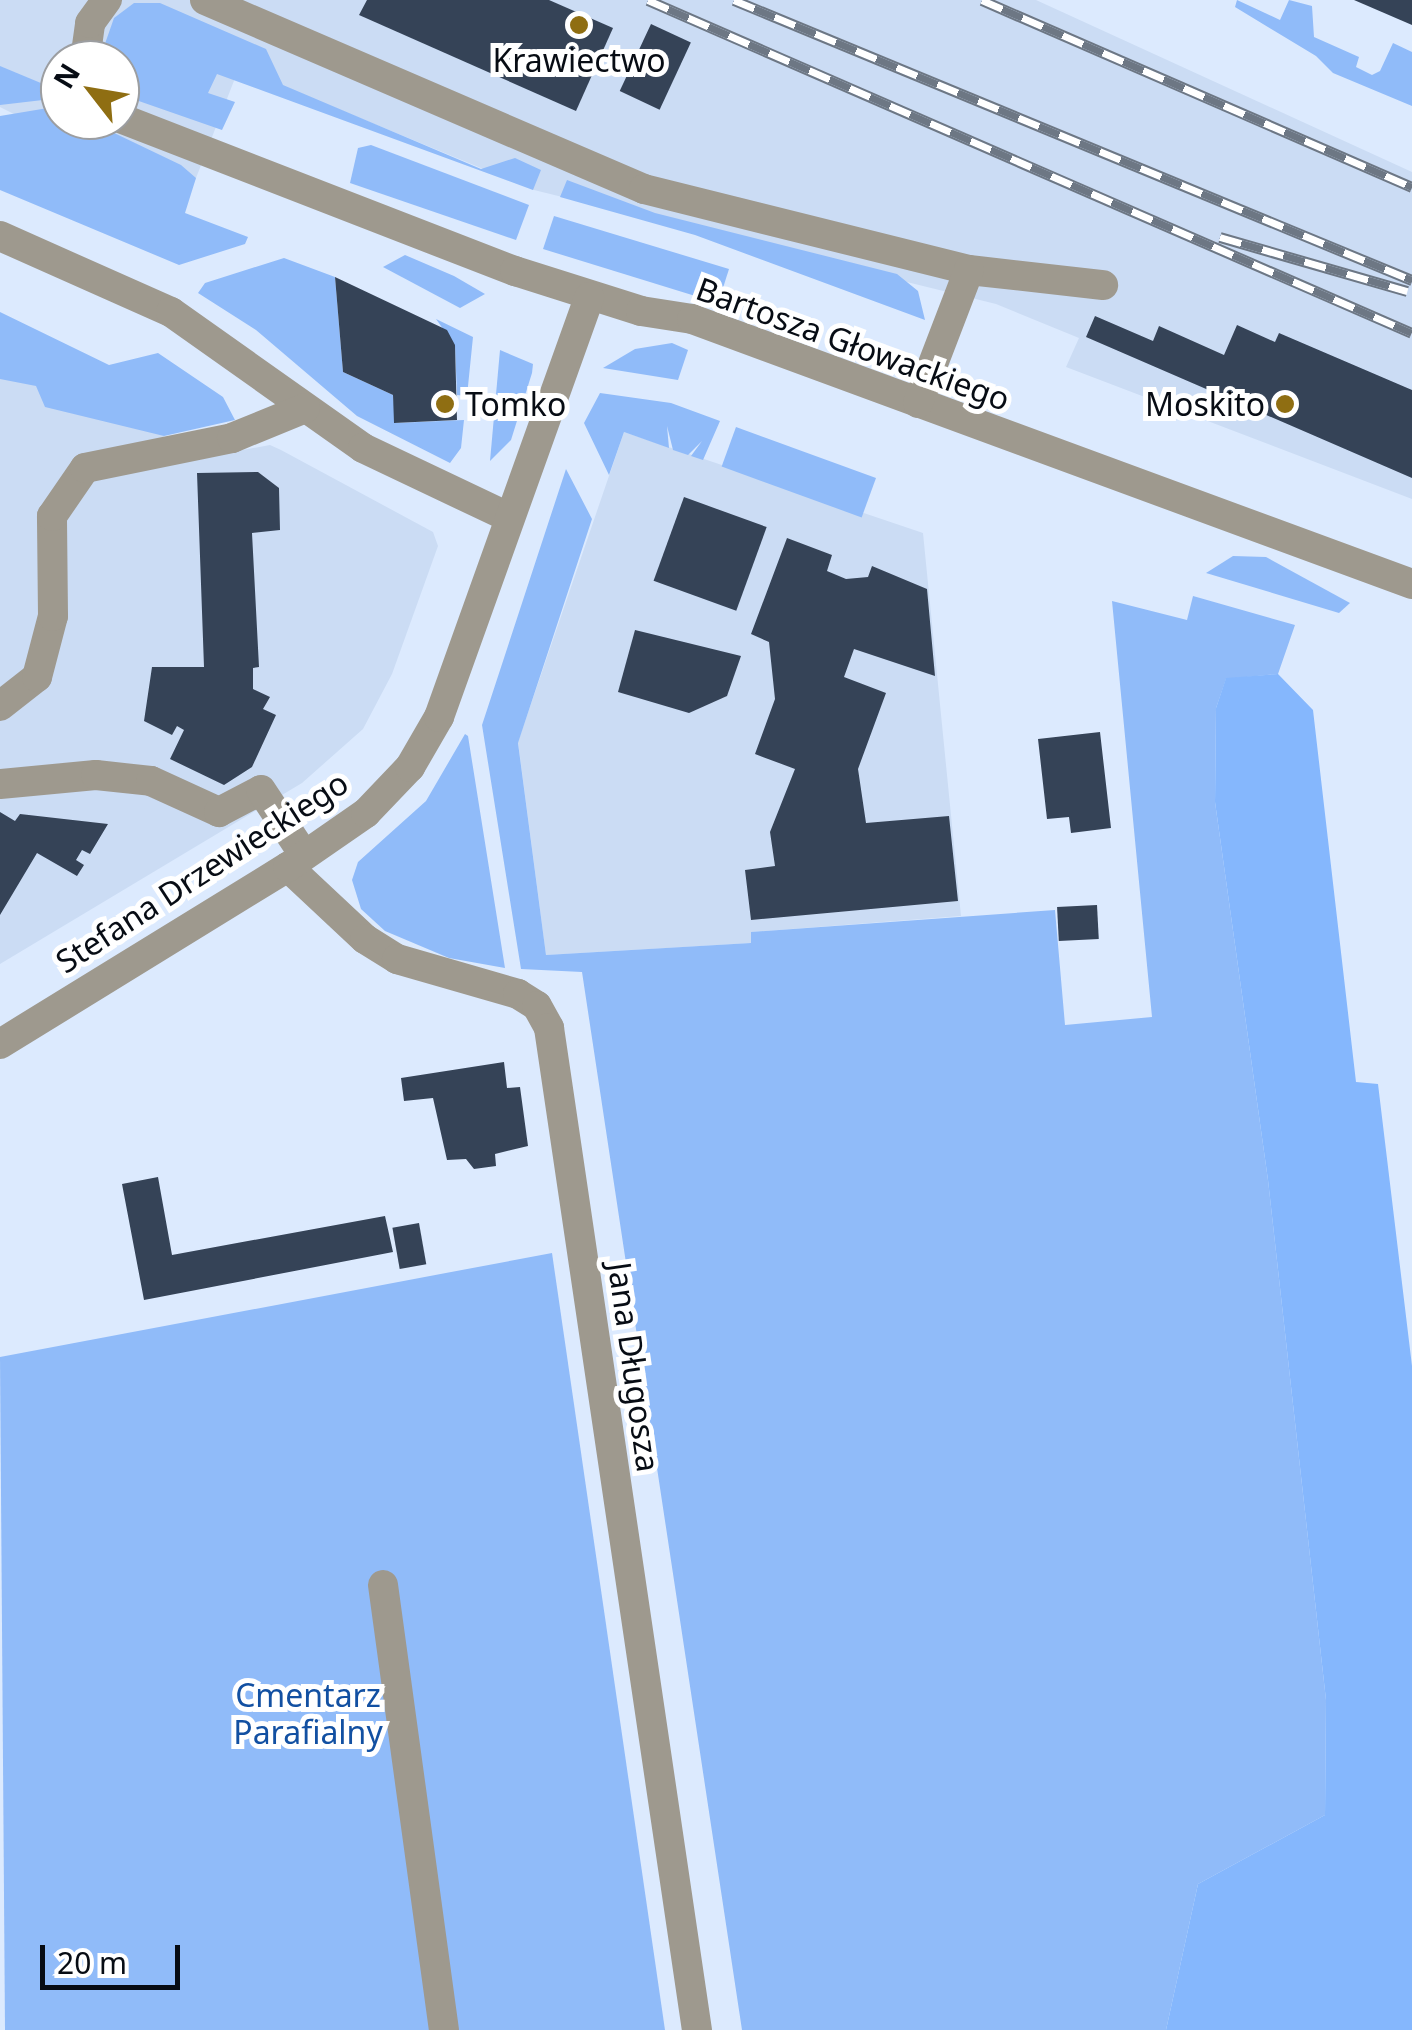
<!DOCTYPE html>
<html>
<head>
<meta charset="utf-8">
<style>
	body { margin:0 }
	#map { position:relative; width:1412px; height:2030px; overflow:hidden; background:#dceafe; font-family:"Noto Sans",sans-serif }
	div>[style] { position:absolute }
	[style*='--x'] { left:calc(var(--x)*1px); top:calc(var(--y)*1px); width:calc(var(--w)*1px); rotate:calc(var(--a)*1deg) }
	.built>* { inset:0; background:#cbdcf4 }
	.green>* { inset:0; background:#90bbf9; transform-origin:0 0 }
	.forest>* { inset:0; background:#85b7fd }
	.building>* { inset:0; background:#354357; transform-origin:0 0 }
	.minor>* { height:30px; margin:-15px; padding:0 15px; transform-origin:15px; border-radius:15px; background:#9e998e }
	.rail>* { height:11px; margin-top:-5.5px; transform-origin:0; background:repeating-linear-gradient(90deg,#fff 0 22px,#6d7784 0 44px); box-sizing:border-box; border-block:2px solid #6d7784 }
	.dots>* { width:28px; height:28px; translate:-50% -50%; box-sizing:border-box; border:5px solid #fff; border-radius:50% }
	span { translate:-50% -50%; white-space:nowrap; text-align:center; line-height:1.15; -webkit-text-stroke:10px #fff; paint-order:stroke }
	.poi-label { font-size:32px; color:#070c14 }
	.left { translate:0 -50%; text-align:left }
	.right { translate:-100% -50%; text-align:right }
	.street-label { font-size:32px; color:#070c14 }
	.park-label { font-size:32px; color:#1250a2 }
	.north { position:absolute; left:40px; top:40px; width:100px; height:100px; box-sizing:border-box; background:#fff; border:2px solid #9c9ea1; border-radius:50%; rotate:301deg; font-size:28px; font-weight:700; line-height:40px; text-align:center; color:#070c14 }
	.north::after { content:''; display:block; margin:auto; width:35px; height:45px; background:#8f6e12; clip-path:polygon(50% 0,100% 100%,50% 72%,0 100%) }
	.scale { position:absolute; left:40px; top:1945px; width:140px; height:45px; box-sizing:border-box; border:5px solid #070c14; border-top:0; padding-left:12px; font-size:30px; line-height:35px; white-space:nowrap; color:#070c14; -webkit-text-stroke:8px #fff; paint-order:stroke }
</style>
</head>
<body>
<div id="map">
	<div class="built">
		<div style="clip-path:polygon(evenodd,0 0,1036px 0,1412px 172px,1412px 499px,1066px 367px,1079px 338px,996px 304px,534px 190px,239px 68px,187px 201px,0 107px,0 0,60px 60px,120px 60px,120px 120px,60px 120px,60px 60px)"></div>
		<div style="clip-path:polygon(9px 378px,160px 421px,170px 463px,270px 445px,281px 450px,433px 532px,438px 546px,392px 674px,363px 729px,302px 783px,0 964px,0 379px)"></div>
		<div style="clip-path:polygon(624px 432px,923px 533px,961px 916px,752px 932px,752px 943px,546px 955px,518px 742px)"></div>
	</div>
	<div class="green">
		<div style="clip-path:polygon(1237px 0,1280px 20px,1289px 0,1312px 6px,1314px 37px,1359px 57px,1356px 67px,1372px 75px,1380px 71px,1393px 43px,1412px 52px,1412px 106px,1333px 73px,1316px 56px,1235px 7px)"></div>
		<div style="clip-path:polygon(134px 3px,160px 3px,266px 49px,283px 85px,481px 169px,515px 158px,541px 170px,533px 190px,217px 74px,208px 93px,235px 102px,222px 130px,133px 99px,120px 92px,120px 60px,100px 58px,114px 18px)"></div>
		<div style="clip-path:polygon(0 66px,60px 91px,60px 98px,0 105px)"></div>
		<div style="clip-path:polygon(60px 106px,60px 120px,87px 120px,181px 165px,196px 178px,185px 213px,248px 237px,245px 244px,179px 265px,0 190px,0 116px)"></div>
		<div style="clip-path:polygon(371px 145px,529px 205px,516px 240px,350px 183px,358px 148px)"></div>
		<div style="clip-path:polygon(567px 180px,655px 213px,897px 274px,918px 291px,925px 320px,695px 235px,560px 197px)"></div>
		<div style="clip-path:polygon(554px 216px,729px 269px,722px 291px,705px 299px,543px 249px)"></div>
		<div style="clip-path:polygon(405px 255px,454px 276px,485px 294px,460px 308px,383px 267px)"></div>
		<div style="clip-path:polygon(284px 258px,335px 277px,343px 372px,393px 395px,396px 423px,464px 420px,461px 448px,450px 463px,357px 416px,256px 330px,198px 293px,205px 283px)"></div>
		<div style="clip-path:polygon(0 312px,109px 365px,158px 353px,223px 397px,235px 420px,164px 436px,45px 407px,36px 386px,0 379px)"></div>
		<div style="clip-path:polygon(436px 319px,473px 337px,467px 396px,457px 395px,455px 346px)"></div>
		<div style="clip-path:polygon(672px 343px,688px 350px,678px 380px,603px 368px,635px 349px)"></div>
		<div style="clip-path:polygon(500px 350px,533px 364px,532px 373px,511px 440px,490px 461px)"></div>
		<div style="clip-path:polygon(600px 393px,671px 403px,720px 421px,703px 460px,691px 456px,702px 441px,688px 455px,673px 450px,667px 426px,669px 448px,624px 432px,609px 475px,584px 423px)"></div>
		<div style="left:736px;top:427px;width:149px;height:42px;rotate:20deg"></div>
		<div style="clip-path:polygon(566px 469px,592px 519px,518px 743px,546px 955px,751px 943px,751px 932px,1055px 910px,1065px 1025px,1152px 1017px,1112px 601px,1187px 620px,1193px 596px,1295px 625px,1278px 674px,1226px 679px,1216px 708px,1215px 802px,1268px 1180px,1326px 1700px,1325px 1815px,1198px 1884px,1166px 2030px,742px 2030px,582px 972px,521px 969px,482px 725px)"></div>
		<div style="clip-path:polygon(1233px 556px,1266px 557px,1350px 603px,1339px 613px,1206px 573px)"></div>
		<div style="clip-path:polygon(465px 734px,468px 736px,505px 968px,449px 958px,385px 931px,361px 909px,352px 880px,358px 862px,426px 801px)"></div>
		<div style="clip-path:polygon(552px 1253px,665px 2030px,5px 2030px,0 1357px)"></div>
	</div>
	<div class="forest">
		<div style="clip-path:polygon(1278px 674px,1313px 710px,1356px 1082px,1378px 1084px,1412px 1366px,1412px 2030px,1166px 2030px,1198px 1884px,1325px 1815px,1326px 1700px,1268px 1180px,1215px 802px,1216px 708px,1226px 678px)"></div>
	</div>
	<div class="building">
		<div style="clip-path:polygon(367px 0,549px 0,613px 28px,576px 111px,359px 15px)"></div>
		<div style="clip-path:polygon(1354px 0,1412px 0,1412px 25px)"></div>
		<div style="left:651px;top:24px;width:44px;height:74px;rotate:25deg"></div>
		<div style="clip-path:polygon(335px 277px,447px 330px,455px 345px,457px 420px,394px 423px,393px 395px,343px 372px)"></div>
		<div style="clip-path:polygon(1095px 316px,1153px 341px,1159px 326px,1224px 355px,1237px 325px,1275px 342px,1279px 333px,1412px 390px,1412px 478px,1086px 337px)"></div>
		<div style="clip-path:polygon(197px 473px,258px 472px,279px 488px,280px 530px,252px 533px,259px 667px,253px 668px,253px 689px,270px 697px,263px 709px,276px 715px,252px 767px,224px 785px,170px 759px,184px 730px,177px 726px,172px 735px,144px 721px,152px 667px,204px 667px)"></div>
		<div style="left:684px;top:497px;width:88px;height:89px;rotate:20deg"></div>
		<div style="clip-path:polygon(787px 538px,832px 555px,827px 571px,846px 579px,868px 577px,872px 566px,927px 589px,935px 676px,854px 649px,844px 677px,886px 693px,858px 769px,866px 823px,949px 816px,958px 901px,751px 920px,745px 870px,775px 866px,770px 832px,795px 769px,755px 754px,775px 699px,769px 642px,751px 634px)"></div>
		<div style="clip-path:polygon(635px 630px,741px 656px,727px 696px,689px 713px,618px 692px)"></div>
		<div style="clip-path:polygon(1100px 732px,1111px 828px,1071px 833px,1069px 817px,1047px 819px,1038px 739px)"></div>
		<div style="clip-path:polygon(0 812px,15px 821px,20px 814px,108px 824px,90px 854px,82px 850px,76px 860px,84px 865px,77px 876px,37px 853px,0 915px)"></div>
		<div style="left:1097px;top:905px;width:34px;height:40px;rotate:87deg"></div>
		<div style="clip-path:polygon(504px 1062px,507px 1088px,520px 1087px,528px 1146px,495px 1154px,496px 1166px,474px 1169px,466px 1159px,447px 1160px,433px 1098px,404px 1101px,401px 1078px)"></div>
		<div style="clip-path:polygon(158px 1177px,172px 1255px,385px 1216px,393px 1252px,144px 1300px,122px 1184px)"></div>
		<div style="left:419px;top:1223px;width:42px;height:27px;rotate:80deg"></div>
	</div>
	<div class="minor">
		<div style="--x:205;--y:0;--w:478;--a:23.3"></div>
		<div style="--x:644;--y:189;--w:335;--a:14"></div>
		<div style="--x:969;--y:270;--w:135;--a:6.4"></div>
		<div style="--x:85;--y:60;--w:37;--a:-82"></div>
		<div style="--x:90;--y:23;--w:29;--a:-54"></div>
		<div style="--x:120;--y:118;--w:424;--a:21.2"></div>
		<div style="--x:515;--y:271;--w:132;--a:17.6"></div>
		<div style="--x:641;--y:311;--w:52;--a:8.9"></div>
		<div style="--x:692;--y:319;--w:767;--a:20.21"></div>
		<div style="--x:0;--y:236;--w:187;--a:24"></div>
		<div style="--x:171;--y:312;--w:235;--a:35.3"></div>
		<div style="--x:363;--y:448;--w:161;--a:25.4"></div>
		<div style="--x:918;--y:403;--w:142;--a:-69"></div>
		<div style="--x:0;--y:706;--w:47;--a:-38.1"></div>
		<div style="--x:37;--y:677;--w:63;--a:-75.3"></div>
		<div style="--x:53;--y:616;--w:100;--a:-90.6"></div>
		<div style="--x:52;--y:516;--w:58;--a:-55.5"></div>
		<div style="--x:85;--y:468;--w:150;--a:-11.5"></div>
		<div style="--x:232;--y:438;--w:79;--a:-22.3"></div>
		<div style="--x:0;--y:784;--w:96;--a:-5.4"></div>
		<div style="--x:96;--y:775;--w:55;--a:6.2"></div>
		<div style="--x:151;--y:781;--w:75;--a:24.5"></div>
		<div style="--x:219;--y:812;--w:47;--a:-27.6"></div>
		<div style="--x:261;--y:790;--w:78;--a:56.5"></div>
		<div style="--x:288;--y:867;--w:105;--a:43.1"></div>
		<div style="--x:365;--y:939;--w:38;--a:32"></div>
		<div style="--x:397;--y:959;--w:126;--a:16.1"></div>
		<div style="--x:518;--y:994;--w:22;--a:32"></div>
		<div style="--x:537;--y:1006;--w:25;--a:61"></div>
		<div style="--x:549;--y:1028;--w:1013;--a:81.6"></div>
		<div style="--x:0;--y:1044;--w:338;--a:-31.6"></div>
		<div style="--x:288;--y:867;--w:95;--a:-34.7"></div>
		<div style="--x:366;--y:813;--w:64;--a:-46.3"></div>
		<div style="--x:410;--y:767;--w:58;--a:-59.9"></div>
		<div style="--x:439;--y:717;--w:446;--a:-70.3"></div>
		<div style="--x:383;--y:1585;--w:449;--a:82.2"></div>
	</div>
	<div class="rail">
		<div style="--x:648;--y:0;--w:833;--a:23.55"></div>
		<div style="--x:734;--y:0;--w:734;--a:22.44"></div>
		<div style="--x:982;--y:0;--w:469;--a:23.5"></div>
		<div style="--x:1220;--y:237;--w:195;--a:16.1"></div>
	</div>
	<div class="dots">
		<div style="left:579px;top:25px;background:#8f6e12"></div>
		<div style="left:445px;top:404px;background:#8f6e12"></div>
		<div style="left:1285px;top:404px;background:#8f6e12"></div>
	</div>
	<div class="poi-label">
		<span style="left:579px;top:60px">Krawiectwo</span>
		<span class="left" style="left:465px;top:404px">Tomko</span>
		<span class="right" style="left:1265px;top:404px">Moskito</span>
	</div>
	<div class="street-label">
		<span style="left:853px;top:344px;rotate:20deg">Bartosza Głowackiego</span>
		<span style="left:202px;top:872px;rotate:-33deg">Stefana Drzewieckiego</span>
		<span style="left:634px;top:1367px;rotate:82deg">Jana Długosza</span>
	</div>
	<div class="park-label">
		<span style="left:308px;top:1714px">Cmentarz<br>Parafialny</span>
	</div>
	<div class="north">N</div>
	<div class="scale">20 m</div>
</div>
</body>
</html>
